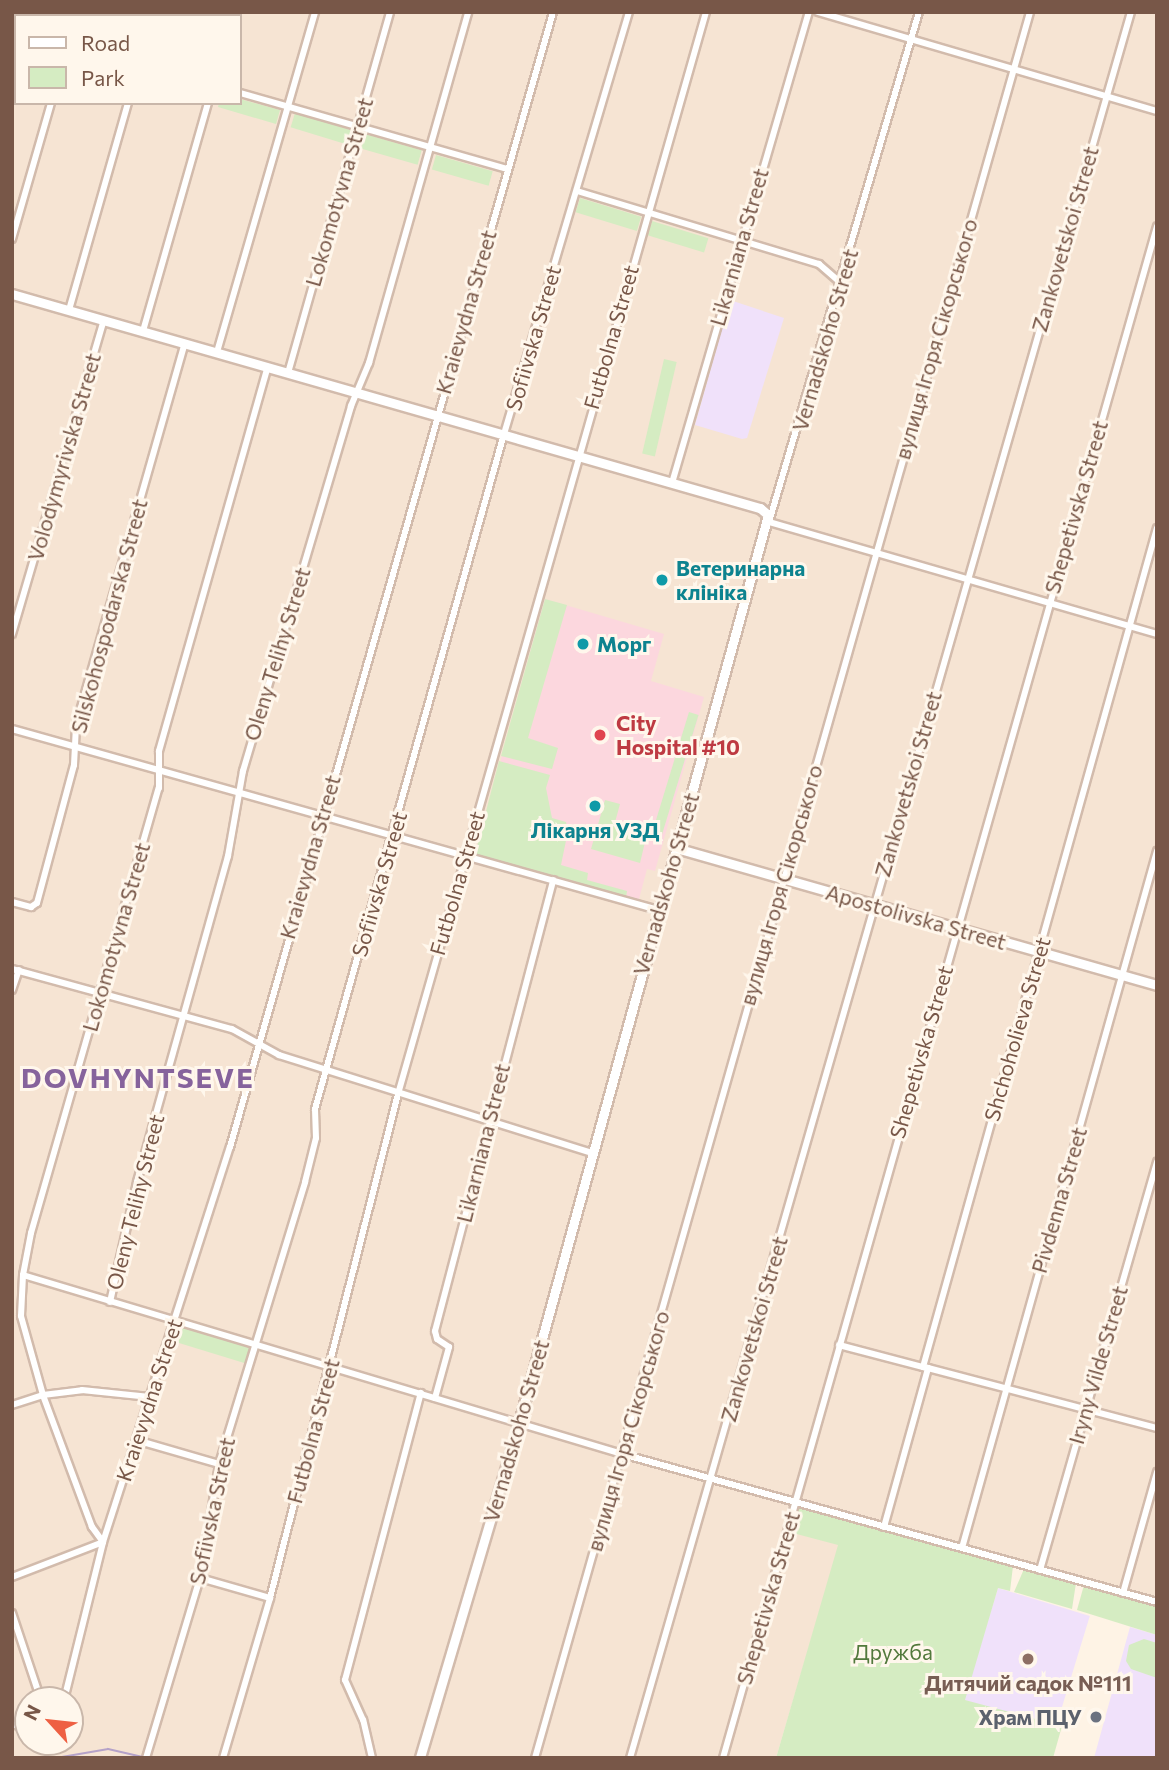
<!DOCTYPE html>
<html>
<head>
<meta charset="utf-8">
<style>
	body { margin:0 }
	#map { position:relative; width:1169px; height:1770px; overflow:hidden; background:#fef3e5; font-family:Commissioner,sans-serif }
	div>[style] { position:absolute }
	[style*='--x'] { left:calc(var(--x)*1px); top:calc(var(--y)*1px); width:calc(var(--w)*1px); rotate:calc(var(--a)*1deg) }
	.residential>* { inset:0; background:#f6e4d3 }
	.education>* { inset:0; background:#f0e1fa; transform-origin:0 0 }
	.medical>* { inset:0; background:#fcd7de }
	.green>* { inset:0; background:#d5ecc2; transform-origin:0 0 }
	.roads { filter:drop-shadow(2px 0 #d2bbac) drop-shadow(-2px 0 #d2bbac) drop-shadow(0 2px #d2bbac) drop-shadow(0 -2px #d2bbac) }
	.street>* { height:6px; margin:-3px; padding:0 3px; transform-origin:3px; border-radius:3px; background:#fff }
	.secondary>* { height:9px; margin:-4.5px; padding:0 4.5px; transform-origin:4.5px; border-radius:4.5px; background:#fff }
	.tram>* { height:2px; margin:-1px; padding:0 1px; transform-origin:1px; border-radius:1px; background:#b5a2c8 }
	.dots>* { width:19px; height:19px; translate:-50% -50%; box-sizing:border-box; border:4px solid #fff7ec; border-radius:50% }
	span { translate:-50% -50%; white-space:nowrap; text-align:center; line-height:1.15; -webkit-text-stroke:6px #fff7ec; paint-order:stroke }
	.street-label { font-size:21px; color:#785748 }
	.culture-label { font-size:21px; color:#0d838f; font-weight:700 }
	.left { translate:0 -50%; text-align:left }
	.health-label { font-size:21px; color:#be3a42; font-weight:700 }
	.park-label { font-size:21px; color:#52793c }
	.education-label { font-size:21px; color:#785e54; font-weight:700 }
	.worship-label { font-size:21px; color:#5b616d; font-weight:700 }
	.right { translate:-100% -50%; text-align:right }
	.district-label { font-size:28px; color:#86639c; font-weight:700; letter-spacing:2px }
	.frame { position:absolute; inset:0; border:14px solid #785748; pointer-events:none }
	.legend { position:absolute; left:14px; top:14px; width:228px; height:91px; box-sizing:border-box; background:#fff7ec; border:2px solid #c9b7aa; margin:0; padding:9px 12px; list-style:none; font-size:21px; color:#785748 }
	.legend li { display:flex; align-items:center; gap:14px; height:35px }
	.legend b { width:35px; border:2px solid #c9b7aa }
	.north { position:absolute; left:14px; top:1686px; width:70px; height:70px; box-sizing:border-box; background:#fff7ec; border:2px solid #c9b7aa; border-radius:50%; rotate:297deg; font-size:19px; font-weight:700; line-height:28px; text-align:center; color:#785748 }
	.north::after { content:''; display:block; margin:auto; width:24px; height:32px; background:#ee6043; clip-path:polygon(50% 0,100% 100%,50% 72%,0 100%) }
</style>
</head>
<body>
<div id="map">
	<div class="residential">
		<div style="clip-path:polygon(evenodd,12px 12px,1157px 12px,1157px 1597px,800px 1501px,794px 1511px,839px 1545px,776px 1758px,12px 1758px,12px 12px,16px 16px,240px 16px,240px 103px,16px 103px,16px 16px,12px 12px,28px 1700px,70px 1700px,70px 1742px,28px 1742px,28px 1700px)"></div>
	</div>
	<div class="education">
		<div style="clip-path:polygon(730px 300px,784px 318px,747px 438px,742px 439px,695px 425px)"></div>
		<div style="left:998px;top:1588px;width:96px;height:117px;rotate:17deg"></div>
		<div style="clip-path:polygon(1130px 1627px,1157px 1635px,1157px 1758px,1094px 1758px)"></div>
	</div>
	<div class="medical">
		<div style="clip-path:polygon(545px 599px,664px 634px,651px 681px,704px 697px,655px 871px,647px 869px,638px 903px,475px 854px)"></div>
	</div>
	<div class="green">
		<div style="clip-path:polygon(240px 99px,280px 110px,276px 124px,218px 107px,219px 103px,240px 103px)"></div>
		<div style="left:295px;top:113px;width:59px;height:15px;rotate:17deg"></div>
		<div style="left:365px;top:134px;width:59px;height:15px;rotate:16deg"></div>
		<div style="left:436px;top:155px;width:59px;height:15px;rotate:16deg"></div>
		<div style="left:580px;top:198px;width:64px;height:15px;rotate:17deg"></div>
		<div style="left:652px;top:221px;width:59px;height:15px;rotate:17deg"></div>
		<div style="left:664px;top:359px;width:13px;height:97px;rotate:13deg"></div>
		<div style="clip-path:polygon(545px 599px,567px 605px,528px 738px,558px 748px,552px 769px,501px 756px)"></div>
		<div style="left:689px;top:712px;width:10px;height:134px;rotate:17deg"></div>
		<div style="clip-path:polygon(499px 761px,550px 775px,546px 788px,552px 818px,566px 822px,568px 831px,561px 865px,588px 873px,587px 880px,627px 891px,626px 897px,475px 854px)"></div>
		<div style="clip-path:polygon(605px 800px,620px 804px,614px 826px,646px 838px,640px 863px,591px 849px)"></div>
		<div style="left:178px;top:1326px;width:75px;height:16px;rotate:17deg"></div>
		<div style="clip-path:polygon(798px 1508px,1013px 1566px,1010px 1591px,998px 1588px,965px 1700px,1062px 1726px,1053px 1758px,776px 1758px,838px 1545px,789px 1532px)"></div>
		<div style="clip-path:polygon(1024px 1569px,1076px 1583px,1072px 1609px,1014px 1592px)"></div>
		<div style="clip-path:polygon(1084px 1585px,1157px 1606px,1157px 1635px,1077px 1610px)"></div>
		<div style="clip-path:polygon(1144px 1639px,1157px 1643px,1157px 1678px,1131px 1669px,1126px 1661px,1129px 1645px)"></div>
	</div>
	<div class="roads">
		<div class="street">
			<div style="--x:818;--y:12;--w:353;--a:16.3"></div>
			<div style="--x:919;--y:12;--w:532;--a:106.39"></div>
			<div style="--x:769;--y:522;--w:404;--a:16.1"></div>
			<div style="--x:77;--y:16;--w:4;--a:-76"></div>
			<div style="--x:153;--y:16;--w:4;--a:-76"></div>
			<div style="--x:233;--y:16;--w:4;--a:-76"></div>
			<div style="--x:12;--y:28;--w:4;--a:14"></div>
			<div style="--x:240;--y:93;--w:278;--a:15.9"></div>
			<div style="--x:577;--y:191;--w:253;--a:16.8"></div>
			<div style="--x:819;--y:264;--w:29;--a:41"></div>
			<div style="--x:12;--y:239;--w:141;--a:-74"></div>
			<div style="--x:69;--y:310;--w:215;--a:-74.1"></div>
			<div style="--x:143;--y:331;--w:237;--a:-74.1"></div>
			<div style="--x:217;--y:352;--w:354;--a:-73.9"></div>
			<div style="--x:288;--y:373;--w:375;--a:-74.2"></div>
			<div style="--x:672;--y:483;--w:491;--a:-73.8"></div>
			<div style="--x:12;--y:634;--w:327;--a:-73.7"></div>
			<div style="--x:12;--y:729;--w:671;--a:15.65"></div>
			<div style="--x:12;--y:902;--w:20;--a:15"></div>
			<div style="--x:31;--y:907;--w:7;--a:-34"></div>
			<div style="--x:37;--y:903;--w:143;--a:-75"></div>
			<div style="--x:74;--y:765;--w:40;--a:-87.1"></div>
			<div style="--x:76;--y:725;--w:397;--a:-74.1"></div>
			<div style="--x:12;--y:969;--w:228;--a:15.3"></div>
			<div style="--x:232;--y:1029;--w:54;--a:29"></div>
			<div style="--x:279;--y:1055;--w:328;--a:17.4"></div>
			<div style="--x:12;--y:990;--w:21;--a:-71"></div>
			<div style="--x:23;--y:1275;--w:625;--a:16.64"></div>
			<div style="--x:622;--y:1454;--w:555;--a:15.46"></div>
			<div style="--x:110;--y:1302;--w:123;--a:-77.3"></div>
			<div style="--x:137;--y:1182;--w:338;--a:-74.4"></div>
			<div style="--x:228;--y:856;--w:86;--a:-80"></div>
			<div style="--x:243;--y:771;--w:381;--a:-73.5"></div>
			<div style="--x:351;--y:406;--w:47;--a:-67.3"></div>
			<div style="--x:369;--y:363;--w:365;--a:-74.2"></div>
			<div style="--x:839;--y:1345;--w:87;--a:14.7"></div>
			<div style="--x:928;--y:1368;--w:237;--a:14.7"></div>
			<div style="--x:435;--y:1398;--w:53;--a:-74.6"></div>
			<div style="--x:449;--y:1347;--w:14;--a:-146"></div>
			<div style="--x:437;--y:1339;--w:8;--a:-104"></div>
			<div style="--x:435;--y:1331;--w:466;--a:-75.3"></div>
			<div style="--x:12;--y:1405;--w:33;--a:-18"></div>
			<div style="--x:43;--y:1395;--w:39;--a:-7"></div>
			<div style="--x:82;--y:1390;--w:68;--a:5.9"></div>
			<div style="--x:136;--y:1440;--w:86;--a:16.1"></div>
			<div style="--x:884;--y:1527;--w:165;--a:-74.5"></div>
			<div style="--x:928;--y:1368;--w:5;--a:-169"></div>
			<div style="--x:923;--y:1367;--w:871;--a:-74.42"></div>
			<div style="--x:962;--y:1548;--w:724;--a:-74.37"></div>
			<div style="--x:1040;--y:1570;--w:425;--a:-74"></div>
			<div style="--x:12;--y:1577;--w:97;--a:-21"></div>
			<div style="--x:103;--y:1542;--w:19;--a:-126"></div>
			<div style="--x:92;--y:1527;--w:141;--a:-110.4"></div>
			<div style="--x:43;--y:1395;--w:82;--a:-105.6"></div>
			<div style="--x:21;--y:1316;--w:41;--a:-87.2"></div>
			<div style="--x:23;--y:1275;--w:43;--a:-79.2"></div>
			<div style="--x:31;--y:1233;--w:463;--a:-74"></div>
			<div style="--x:159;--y:788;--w:37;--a:-90"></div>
			<div style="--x:159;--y:751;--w:399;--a:-74.2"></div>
			<div style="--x:200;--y:1578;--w:73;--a:15.9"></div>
			<div style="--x:1123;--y:1593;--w:126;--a:-74.3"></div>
			<div style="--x:12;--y:1613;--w:92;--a:71.6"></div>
			<div style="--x:64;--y:1700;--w:163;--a:-76.1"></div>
			<div style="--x:103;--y:1542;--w:415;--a:-72.2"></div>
			<div style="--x:230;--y:1147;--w:1180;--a:-74.11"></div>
			<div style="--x:12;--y:1724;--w:17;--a:17"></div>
			<div style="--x:146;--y:1758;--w:188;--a:-73.3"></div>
			<div style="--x:200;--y:1578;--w:116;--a:-80.5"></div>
			<div style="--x:219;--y:1464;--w:295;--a:-73"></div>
			<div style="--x:305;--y:1182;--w:45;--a:-76"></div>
			<div style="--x:316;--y:1138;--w:29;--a:-92"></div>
			<div style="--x:315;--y:1109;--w:701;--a:-74.36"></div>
			<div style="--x:504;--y:434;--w:440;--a:-73.5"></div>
			<div style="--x:223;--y:1758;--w:167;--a:-73.6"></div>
			<div style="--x:270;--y:1598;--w:520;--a:-75.75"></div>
			<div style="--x:398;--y:1094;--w:1125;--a:-74.11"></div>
			<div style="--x:372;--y:1758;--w:39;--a:-103"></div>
			<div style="--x:363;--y:1720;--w:44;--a:-114.2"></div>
			<div style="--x:345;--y:1680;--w:297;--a:-75.2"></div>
			<div style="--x:535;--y:1758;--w:1815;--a:-74.17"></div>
			<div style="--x:630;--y:1758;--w:1816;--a:-73.99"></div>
			<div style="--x:723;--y:1758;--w:1592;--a:-74.18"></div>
		</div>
		<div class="secondary">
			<div style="--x:12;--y:294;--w:778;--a:15.97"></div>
			<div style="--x:760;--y:508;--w:11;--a:41"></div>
			<div style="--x:768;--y:515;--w:942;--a:105.34"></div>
			<div style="--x:519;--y:1423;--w:349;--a:106.5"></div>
			<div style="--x:676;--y:848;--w:500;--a:15.9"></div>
		</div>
	</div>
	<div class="tram">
		<div style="--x:56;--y:1758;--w:53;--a:-9.8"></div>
		<div style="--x:108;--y:1749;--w:39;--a:13"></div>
	</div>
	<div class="dots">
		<div style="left:662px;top:580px;background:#0f9aa8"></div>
		<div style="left:583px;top:644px;background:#0f9aa8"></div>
		<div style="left:600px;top:735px;background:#e0444e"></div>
		<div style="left:595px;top:806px;background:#0f9aa8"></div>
		<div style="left:1028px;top:1659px;background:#8d6e63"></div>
		<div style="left:1096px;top:1717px;background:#6b7280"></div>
	</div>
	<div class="street-label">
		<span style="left:339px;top:192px;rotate:-74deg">Lokomotyvna Street</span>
		<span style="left:1065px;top:239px;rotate:-74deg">Zankovetskoi Street</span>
		<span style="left:739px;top:247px;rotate:-74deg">Likarniana Street</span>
		<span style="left:466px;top:312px;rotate:-74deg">Kraievydna Street</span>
		<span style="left:611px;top:337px;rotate:-74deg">Futbolna Street</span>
		<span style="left:533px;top:338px;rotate:-74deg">Sofiivska Street</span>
		<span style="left:936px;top:339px;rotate:-74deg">вулиця Ігоря Сікорського</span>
		<span style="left:825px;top:340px;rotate:-74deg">Vernadskoho Street</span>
		<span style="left:64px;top:457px;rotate:-74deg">Volodymyrivska Street</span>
		<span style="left:1076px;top:507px;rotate:-74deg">Shepetivska Street</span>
		<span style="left:109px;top:616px;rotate:-75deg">Silskohospodarska Street</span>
		<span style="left:277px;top:654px;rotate:-73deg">Oleny Telihy Street</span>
		<span style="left:908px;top:784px;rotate:-74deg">Zankovetskoi Street</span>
		<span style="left:310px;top:857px;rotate:-74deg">Kraievydna Street</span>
		<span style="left:457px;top:883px;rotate:-74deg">Futbolna Street</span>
		<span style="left:379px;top:884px;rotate:-74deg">Sofiivska Street</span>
		<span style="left:666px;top:884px;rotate:-74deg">Vernadskoho Street</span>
		<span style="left:781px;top:885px;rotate:-74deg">вулиця Ігоря Сікорського</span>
		<span style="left:916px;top:917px;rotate:16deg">Apostolivska Street</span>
		<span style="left:116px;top:937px;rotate:-74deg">Lokomotyvna Street</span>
		<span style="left:1017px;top:1029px;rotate:-74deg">Shchoholieva Street</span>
		<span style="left:921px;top:1052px;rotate:-74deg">Shepetivska Street</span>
		<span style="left:483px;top:1143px;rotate:-76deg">Likarniana Street</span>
		<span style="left:1059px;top:1200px;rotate:-74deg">Pivdenna Street</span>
		<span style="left:135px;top:1202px;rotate:-76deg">Oleny Telihy Street</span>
		<span style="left:754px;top:1329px;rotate:-74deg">Zankovetskoi Street</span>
		<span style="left:1098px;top:1365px;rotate:-74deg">Iryny Vilde Street</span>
		<span style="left:149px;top:1400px;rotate:-72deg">Kraievydna Street</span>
		<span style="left:313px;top:1431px;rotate:-75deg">Futbolna Street</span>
		<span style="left:516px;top:1431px;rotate:-74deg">Vernadskoho Street</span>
		<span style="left:628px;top:1431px;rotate:-74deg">вулиця Ігоря Сікорського</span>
		<span style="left:212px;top:1511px;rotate:-78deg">Sofiivska Street</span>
		<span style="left:768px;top:1598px;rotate:-74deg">Shepetivska Street</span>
	</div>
	<div class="culture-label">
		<span class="left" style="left:676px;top:580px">Ветеринарна<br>клініка</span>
		<span class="left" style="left:597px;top:644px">Морг</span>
		<span style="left:595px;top:830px">Лікарня УЗД</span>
	</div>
	<div class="health-label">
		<span class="left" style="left:616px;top:735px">City<br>Hospital #10</span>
	</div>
	<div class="park-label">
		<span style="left:893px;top:1652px">Дружба</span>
	</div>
	<div class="education-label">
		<span style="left:1028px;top:1683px">Дитячий садок №111</span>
	</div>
	<div class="worship-label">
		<span class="right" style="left:1082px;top:1717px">Храм ПЦУ</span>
	</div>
	<div class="district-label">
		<span style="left:138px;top:1077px">DOVHYNTSEVE</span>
	</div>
	<div class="frame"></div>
	<ul class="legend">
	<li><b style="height:9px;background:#fff"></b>Road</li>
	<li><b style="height:19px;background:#d5ecc2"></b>Park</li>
	</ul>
	<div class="north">N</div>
</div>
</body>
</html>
